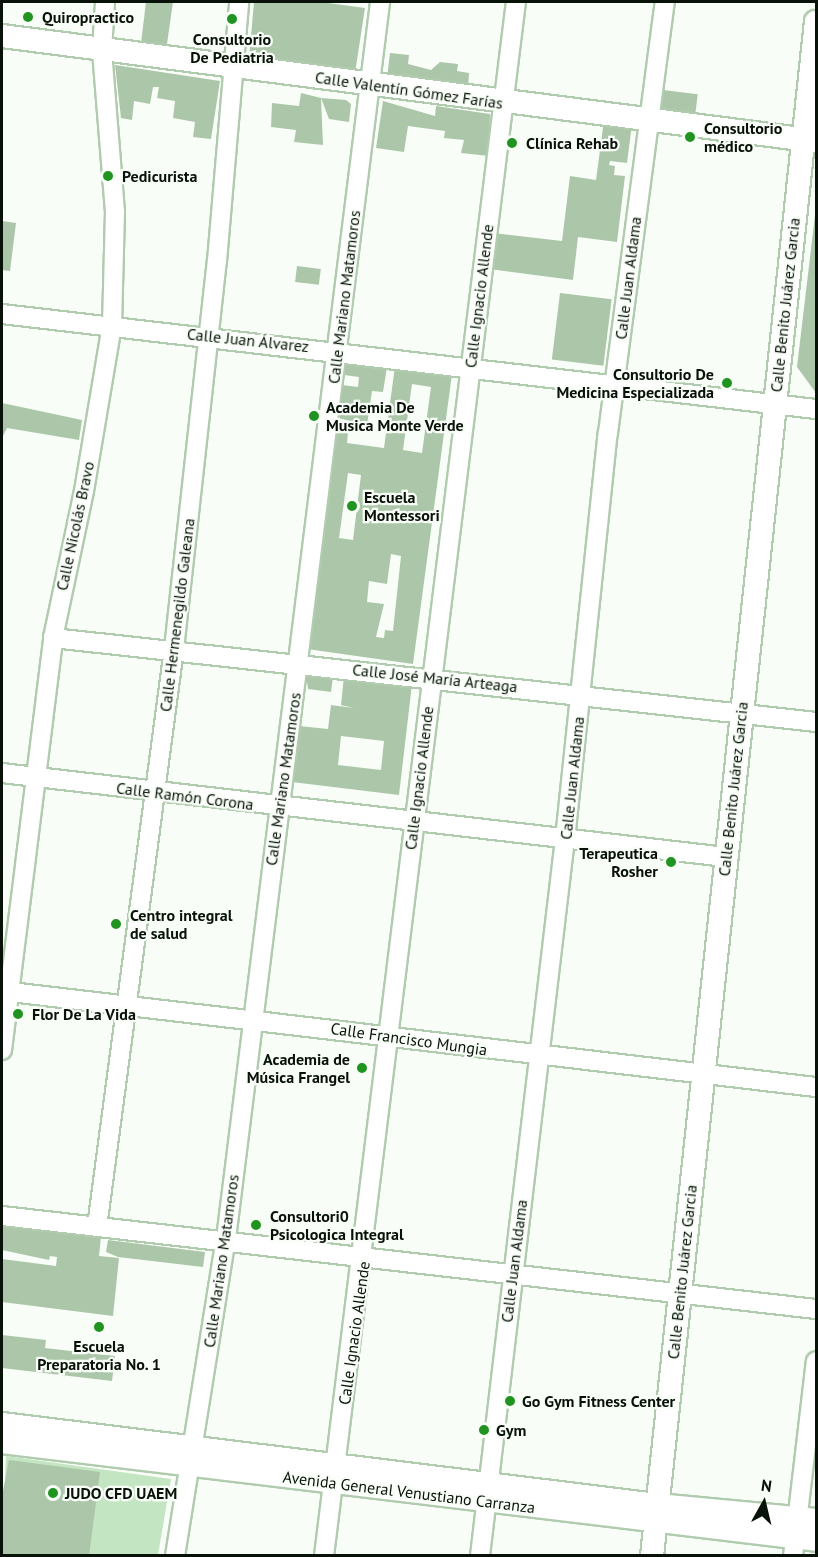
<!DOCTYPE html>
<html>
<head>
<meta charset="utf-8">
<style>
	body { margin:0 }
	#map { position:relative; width:818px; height:1557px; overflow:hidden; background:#f8fef7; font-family:"PT Sans",sans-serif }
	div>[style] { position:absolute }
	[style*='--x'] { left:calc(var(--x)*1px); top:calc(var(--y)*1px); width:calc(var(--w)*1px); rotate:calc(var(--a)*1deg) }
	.green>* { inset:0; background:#c4e5c1 }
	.building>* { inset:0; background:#acc6a9; transform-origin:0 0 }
	.roads { filter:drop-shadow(2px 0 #b0cbae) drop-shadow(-2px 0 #b0cbae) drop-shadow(0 2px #b0cbae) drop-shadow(0 -2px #b0cbae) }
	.minor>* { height:18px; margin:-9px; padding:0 9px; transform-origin:9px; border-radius:9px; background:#fff }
	.major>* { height:22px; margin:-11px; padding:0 11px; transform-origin:11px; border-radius:11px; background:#fff }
	.dots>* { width:16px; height:16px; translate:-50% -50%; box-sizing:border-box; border:3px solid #f8fef7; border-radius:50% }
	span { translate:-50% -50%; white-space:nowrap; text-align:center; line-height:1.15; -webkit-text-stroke:4.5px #f8fef7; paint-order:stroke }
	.poi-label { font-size:16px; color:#081208; font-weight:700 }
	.left { translate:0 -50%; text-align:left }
	.right { translate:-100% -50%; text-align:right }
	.street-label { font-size:16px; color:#081208 }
	.frame { position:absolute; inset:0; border:3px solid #081208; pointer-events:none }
	.north { position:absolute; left:734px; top:1473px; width:60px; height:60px; -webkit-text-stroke:4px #f8fef7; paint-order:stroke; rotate:8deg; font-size:16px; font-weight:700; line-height:24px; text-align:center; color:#081208 }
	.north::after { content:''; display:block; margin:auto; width:21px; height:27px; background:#081208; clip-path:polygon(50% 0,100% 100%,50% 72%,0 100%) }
</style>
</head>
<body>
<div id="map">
	<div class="green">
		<div style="clip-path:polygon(6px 1456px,171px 1479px,158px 1555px,2px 1556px)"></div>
	</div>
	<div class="building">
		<div style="clip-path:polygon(146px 2px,173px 2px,166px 51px,140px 51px)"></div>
		<div style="clip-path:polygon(254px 2px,321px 2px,365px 8px,355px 73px,249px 59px)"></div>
		<div style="clip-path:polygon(390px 53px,409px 55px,408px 64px,431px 70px,440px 62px,458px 64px,457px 71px,469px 73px,468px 88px,387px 78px)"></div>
		<div style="clip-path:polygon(115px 65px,220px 81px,211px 139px,193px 137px,195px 122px,173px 118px,175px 101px,157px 98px,159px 87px,153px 87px,150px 104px,134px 101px,132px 120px,121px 118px)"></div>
		<div style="left:663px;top:90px;width:35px;height:20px;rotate:7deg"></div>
		<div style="clip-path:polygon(301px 93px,321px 98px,323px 145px,294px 142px,296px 130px,271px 127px,272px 103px,299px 106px)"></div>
		<div style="clip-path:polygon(321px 98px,346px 100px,351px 104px,349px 122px,329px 119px)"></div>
		<div style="clip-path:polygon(383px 101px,435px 116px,436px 106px,490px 114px,489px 156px,461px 153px,464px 140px,444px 138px,445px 131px,408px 126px,404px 152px,376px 148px)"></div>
		<div style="clip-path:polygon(604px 120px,632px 124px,627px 163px,610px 161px,609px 165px,615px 166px,614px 175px,625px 176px,617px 242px,578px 237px,573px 280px,489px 269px,493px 233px,562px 241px,570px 176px,596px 180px)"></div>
		<div style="clip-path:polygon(815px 215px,816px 215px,816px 393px,797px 367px)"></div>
		<div style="clip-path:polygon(2px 221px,16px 223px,10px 271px,2px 270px)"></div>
		<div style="left:297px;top:266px;width:24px;height:16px;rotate:7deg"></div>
		<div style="left:560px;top:293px;width:52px;height:67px;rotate:7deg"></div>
		<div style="clip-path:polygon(346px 362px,387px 367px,383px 392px,372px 391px,367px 425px,338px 418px,342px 385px,358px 387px,359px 377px,344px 375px)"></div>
		<div style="clip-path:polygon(evenodd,395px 366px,452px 374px,413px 664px,307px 649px,337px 421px,349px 422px,347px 443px,384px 448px,395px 366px,412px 384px,431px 387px,422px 453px,403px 450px,412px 384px,395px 366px,348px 473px,361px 475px,353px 540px,339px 538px,348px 473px,395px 366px,391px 554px,401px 556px,393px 631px,385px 630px,384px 638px,376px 637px,384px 604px,367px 602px,369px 581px,387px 584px,391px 554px)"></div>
		<div style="clip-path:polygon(2px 403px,82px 420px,79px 440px,7px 428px,2px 438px)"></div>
		<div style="clip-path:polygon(306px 674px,333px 677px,331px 692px,308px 689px)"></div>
		<div style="clip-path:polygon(evenodd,344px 676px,412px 684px,399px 795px,292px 782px,299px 726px,328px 729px,331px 705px,354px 708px,341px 705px,344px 676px,341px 736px,384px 741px,381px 770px,338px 765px,341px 736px)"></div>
		<div style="clip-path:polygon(2px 1226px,101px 1237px,99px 1256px,119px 1258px,113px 1316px,2px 1302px,2px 1259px,56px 1266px,57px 1257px,50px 1256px,49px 1260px,2px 1250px)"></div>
		<div style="clip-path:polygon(108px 1240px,205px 1252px,203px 1267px,118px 1257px,106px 1252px)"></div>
		<div style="clip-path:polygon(2px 1335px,46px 1340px,45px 1348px,115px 1356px,112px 1381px,2px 1368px)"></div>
		<div style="clip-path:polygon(9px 1460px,100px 1472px,89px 1556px,2px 1556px,2px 1496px)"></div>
	</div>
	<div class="roads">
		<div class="minor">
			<div style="--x:2;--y:314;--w:820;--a:6.66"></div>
			<div style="--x:53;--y:638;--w:768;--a:6.28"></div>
			<div style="--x:2;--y:773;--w:729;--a:6.62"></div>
			<div style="--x:2;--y:991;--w:820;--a:6.73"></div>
			<div style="--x:2;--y:1050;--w:415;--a:-82.9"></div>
			<div style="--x:53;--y:638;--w:150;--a:-78.1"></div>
			<div style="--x:84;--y:491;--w:167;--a:-80.4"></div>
			<div style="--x:112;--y:326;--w:114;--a:-88.5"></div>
			<div style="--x:115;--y:212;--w:163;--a:-94.6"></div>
			<div style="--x:102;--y:50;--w:48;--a:-86.4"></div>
			<div style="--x:2;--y:1216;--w:819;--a:6.52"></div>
			<div style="--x:97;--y:1227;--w:583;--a:-82.41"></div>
			<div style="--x:174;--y:649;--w:390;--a:-83.7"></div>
			<div style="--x:217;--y:261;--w:260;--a:-85.1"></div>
			<div style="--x:175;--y:1556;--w:321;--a:-80.9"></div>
			<div style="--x:226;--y:1239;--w:1247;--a:-82.9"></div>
			<div style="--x:324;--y:1556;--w:1566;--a:-82.96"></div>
			<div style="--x:480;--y:1556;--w:722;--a:-83.24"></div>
			<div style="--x:565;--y:839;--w:408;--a:-84"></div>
			<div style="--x:608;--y:433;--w:435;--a:-82.5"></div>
			<div style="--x:793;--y:1556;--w:196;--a:-83.3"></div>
		</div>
		<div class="major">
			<div style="--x:2;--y:36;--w:821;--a:7.35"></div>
			<div style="--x:2;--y:1424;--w:660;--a:7.05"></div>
			<div style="--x:657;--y:1505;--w:160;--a:5.4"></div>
			<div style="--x:2;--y:1442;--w:820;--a:6.86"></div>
			<div style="--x:652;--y:1556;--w:1543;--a:-83.9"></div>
		</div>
	</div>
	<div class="dots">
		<div style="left:28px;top:17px;background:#209320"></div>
		<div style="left:232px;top:19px;background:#209320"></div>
		<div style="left:690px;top:137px;background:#209320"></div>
		<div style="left:512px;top:143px;background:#209320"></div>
		<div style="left:108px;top:176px;background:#209320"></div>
		<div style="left:727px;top:383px;background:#209320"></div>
		<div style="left:314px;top:416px;background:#209320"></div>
		<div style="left:352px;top:506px;background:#209320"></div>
		<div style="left:671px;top:862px;background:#209320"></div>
		<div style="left:116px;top:924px;background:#209320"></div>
		<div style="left:18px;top:1014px;background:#209320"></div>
		<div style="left:362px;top:1068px;background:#209320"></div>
		<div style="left:256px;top:1225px;background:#209320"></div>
		<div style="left:99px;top:1327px;background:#209320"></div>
		<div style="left:510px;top:1401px;background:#209320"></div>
		<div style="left:484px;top:1430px;background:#209320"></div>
		<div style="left:53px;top:1493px;background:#209320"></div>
	</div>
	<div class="poi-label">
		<span class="left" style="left:42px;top:17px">Quiropractico</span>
		<span style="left:232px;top:48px">Consultorio<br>De Pediatria</span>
		<span class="left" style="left:704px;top:137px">Consultorio<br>médico</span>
		<span class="left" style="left:526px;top:143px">Clínica Rehab</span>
		<span class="left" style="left:122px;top:176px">Pedicurista</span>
		<span class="right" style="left:714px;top:383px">Consultorio De<br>Medicina Especializada</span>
		<span class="left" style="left:326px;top:416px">Academia De<br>Musica Monte Verde</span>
		<span class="left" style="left:364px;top:506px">Escuela<br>Montessori</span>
		<span class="right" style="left:658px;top:862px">Terapeutica<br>Rosher</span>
		<span class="left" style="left:130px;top:924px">Centro integral<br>de salud</span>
		<span class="left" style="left:32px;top:1014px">Flor De La Vida</span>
		<span class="right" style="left:350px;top:1068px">Academia de<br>Música Frangel</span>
		<span class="left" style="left:270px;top:1225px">Consultori0<br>Psicologica Integral</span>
		<span style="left:99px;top:1355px">Escuela<br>Preparatoria No. 1</span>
		<span class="left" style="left:522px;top:1401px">Go Gym Fitness Center</span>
		<span class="left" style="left:496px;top:1430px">Gym</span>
		<span class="left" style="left:65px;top:1493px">JUDO CFD UAEM</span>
	</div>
	<div class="street-label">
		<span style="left:409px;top:90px;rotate:8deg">Calle Valentín Gómez Farías</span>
		<span style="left:628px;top:278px;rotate:-83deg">Calle Juan Aldama</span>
		<span style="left:479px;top:296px;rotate:-83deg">Calle Ignacio Allende</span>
		<span style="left:344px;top:297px;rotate:-83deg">Calle Mariano Matamoros</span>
		<span style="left:785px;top:305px;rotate:-84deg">Calle Benito Juárez Garcia</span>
		<span style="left:248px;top:340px;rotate:6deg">Calle Juan Álvarez</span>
		<span style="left:75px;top:526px;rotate:-78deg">Calle Nicolás Bravo</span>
		<span style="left:177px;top:615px;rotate:-83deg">Calle Hermenegildo Galeana</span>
		<span style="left:435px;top:678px;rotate:6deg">Calle José María Arteaga</span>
		<span style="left:419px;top:778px;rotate:-83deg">Calle Ignacio Allende</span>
		<span style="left:572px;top:778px;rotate:-84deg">Calle Juan Aldama</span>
		<span style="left:283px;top:779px;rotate:-82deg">Calle Mariano Matamoros</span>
		<span style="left:733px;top:789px;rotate:-84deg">Calle Benito Juárez Garcia</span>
		<span style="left:185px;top:796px;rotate:7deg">Calle Ramón Corona</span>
		<span style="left:409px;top:1039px;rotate:8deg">Calle Francisco Mungia</span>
		<span style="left:221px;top:1261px;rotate:-82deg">Calle Mariano Matamoros</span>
		<span style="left:514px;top:1261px;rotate:-83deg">Calle Juan Aldama</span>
		<span style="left:682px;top:1272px;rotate:-84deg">Calle Benito Juárez Garcia</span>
		<span style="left:354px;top:1333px;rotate:-82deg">Calle Ignacio Allende</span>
		<span style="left:409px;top:1492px;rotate:7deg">Avenida General Venustiano Carranza</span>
	</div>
	<div class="frame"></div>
	<div class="north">N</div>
</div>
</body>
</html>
